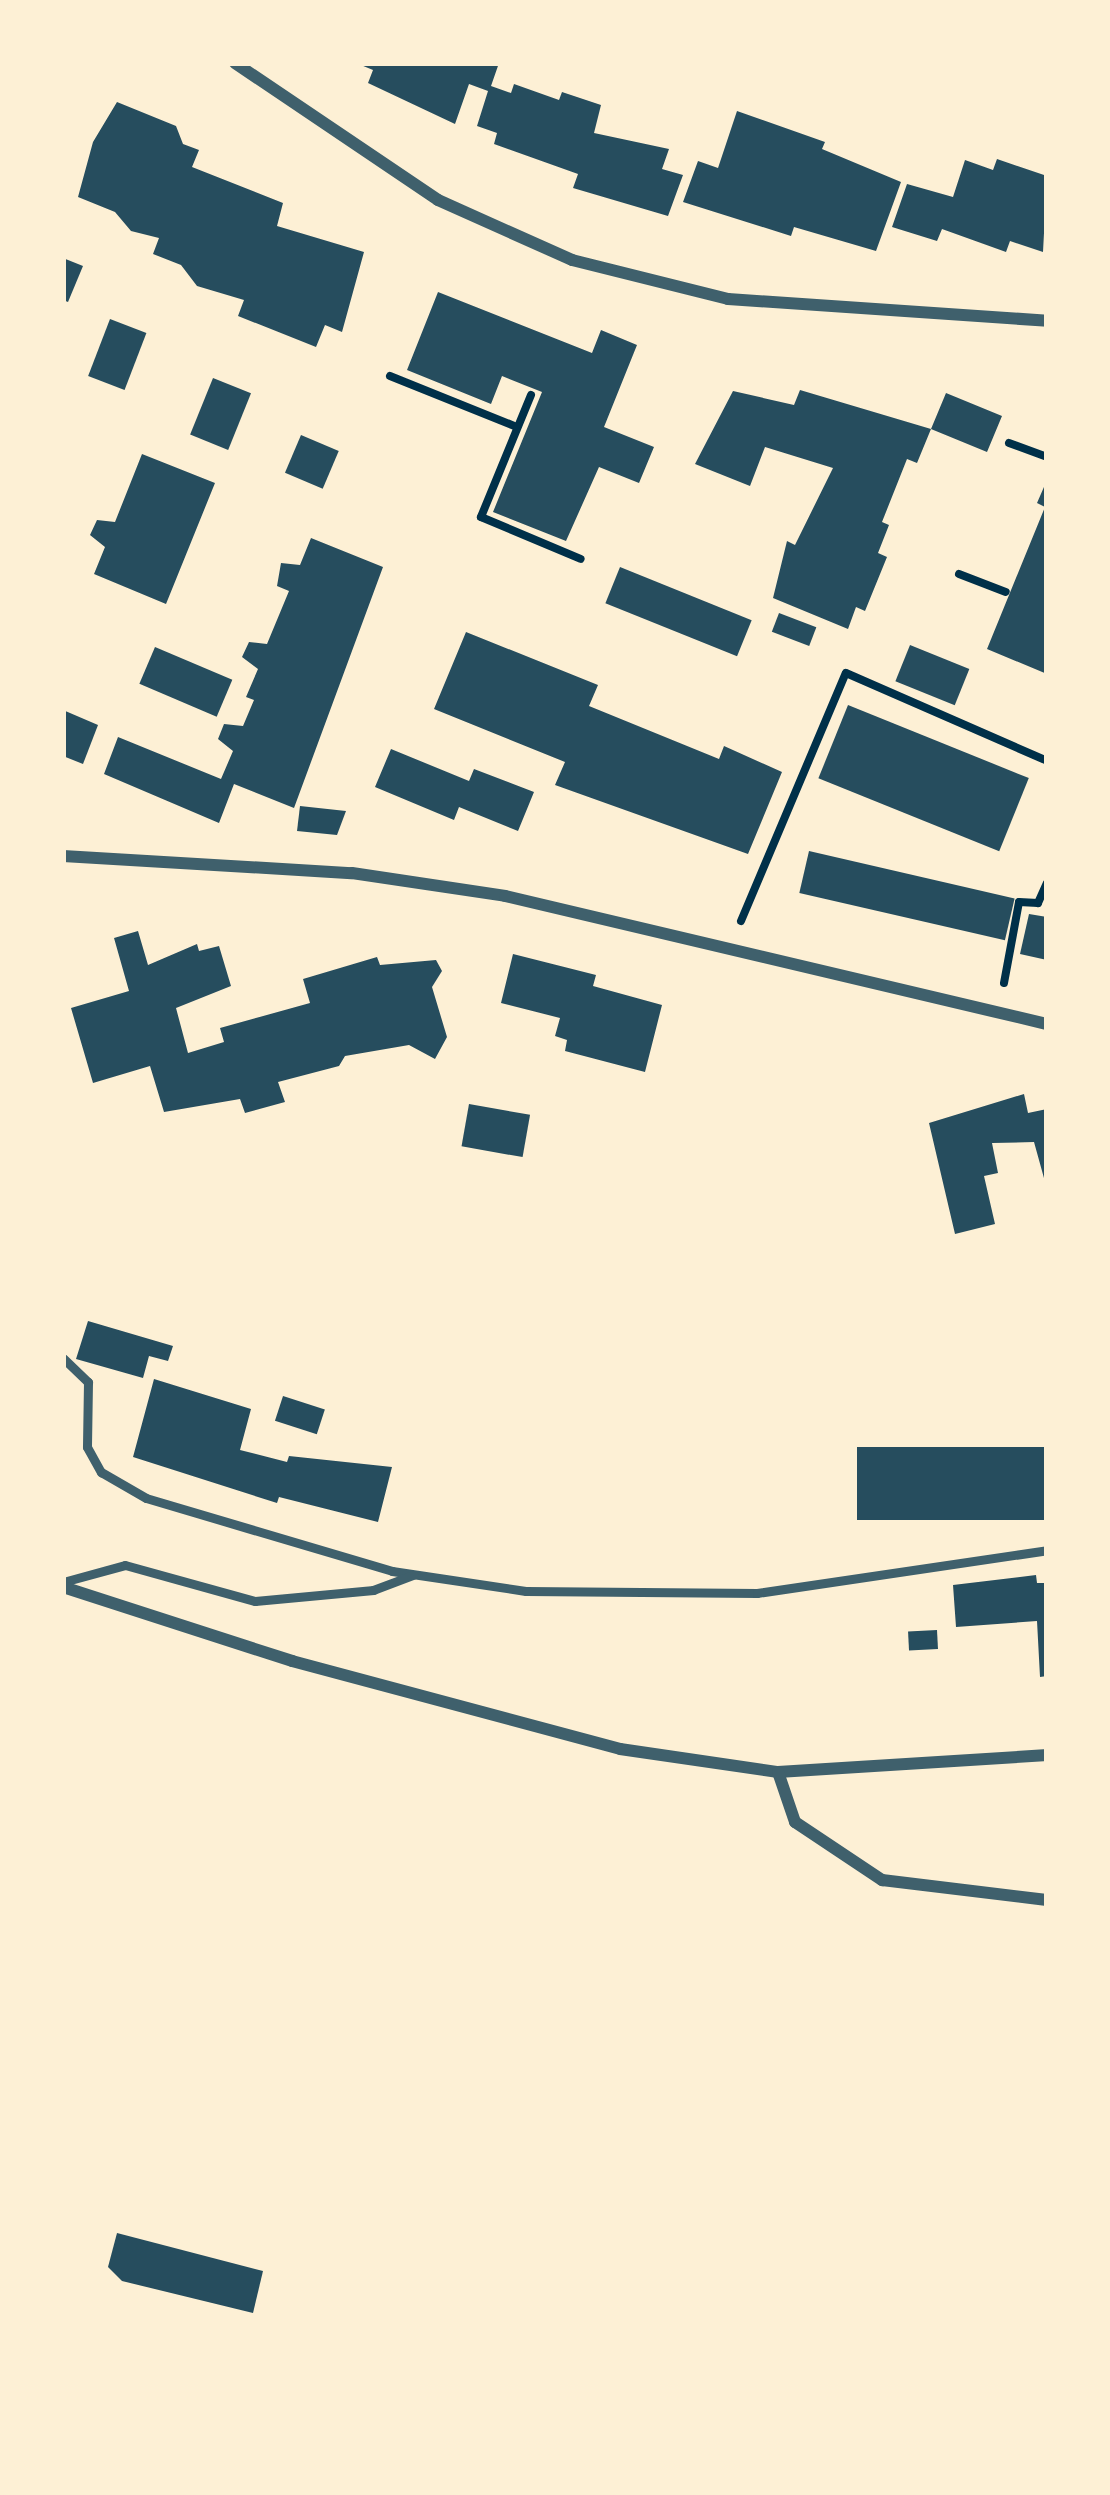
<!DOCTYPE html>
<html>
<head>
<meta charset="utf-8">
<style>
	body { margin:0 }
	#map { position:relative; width:1110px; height:2495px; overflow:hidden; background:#fdf0d5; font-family:Raleway,sans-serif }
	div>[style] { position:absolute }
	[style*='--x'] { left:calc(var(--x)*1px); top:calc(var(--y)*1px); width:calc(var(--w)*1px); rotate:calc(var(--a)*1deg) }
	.building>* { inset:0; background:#264d5e; transform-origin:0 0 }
	.path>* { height:8px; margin:-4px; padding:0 4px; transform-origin:4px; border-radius:4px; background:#003049 }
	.service>* { height:9px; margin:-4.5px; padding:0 4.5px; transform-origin:4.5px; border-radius:4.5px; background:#3f606c }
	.minor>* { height:12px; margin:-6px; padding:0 6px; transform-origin:6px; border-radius:6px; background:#3f606c }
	span { translate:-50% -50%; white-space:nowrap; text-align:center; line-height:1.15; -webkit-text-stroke:12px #fdf0d5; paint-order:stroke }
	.frame { position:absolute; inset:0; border:66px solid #fdf0d5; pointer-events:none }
</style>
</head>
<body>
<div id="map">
	<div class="building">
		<div style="clip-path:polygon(356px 63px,499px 63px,491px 86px,511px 93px,514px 84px,559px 100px,562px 92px,601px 105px,594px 133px,669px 149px,662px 169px,683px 175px,668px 216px,573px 188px,578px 174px,494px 144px,497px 133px,477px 126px,488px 91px,469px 84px,455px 124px,368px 83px,373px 70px)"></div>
		<div style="clip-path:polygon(117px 102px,176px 126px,183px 144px,199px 150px,192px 167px,283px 203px,277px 226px,364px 252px,342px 332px,325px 325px,316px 347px,238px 316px,244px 300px,197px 286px,181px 265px,153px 254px,159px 238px,131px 231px,115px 212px,78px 197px,93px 142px)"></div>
		<div style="clip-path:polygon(737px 111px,825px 142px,822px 149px,901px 182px,876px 251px,794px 227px,791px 236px,683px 202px,698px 161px,718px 168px)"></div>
		<div style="clip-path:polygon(997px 159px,1047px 176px,1043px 252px,1010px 241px,1006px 252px,942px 229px,937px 241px,892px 227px,907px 184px,953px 197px,965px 160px,993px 170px)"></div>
		<div style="clip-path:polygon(63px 258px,83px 266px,68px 302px,63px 300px)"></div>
		<div style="clip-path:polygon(438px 292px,592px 353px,601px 330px,637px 345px,604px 427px,654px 447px,639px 483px,599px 467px,566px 541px,493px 512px,542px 392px,502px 376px,491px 404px,407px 370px)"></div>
		<div style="left:110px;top:319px;width:39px;height:61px;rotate:21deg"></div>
		<div style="left:213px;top:378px;width:41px;height:61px;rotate:22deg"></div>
		<div style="clip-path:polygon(800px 390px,931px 429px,946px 393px,1002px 416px,987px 452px,931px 429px,917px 463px,907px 459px,882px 522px,889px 525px,878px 553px,887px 557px,865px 611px,856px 607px,848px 629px,773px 598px,787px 541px,795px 545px,833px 468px,765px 447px,750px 486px,695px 464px,733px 391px,794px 405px)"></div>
		<div style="left:301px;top:435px;width:41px;height:41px;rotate:23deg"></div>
		<div style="clip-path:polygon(142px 454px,215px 483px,166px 604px,94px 574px,105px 547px,90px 535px,97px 520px,115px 522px)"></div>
		<div style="clip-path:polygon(1047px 480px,1047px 674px,987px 649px,1045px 507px,1037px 503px)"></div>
		<div style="clip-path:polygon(311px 538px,383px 567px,294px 808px,234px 784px,219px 823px,104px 774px,118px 737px,221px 779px,233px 751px,218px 739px,224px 724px,243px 726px,254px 700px,246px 697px,258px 669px,242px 657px,249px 642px,267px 644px,289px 591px,277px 586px,281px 563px,300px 565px)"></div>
		<div style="left:620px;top:567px;width:142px;height:39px;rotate:22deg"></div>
		<div style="left:779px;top:613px;width:40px;height:20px;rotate:21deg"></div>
		<div style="clip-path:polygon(466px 632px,598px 685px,589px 706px,719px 759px,724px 746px,782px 772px,748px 854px,555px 785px,565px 762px,434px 709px)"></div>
		<div style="left:910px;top:645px;width:64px;height:39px;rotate:22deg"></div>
		<div style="left:155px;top:647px;width:84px;height:40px;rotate:23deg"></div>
		<div style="left:848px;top:705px;width:195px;height:79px;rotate:22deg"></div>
		<div style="clip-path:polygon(63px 710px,98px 725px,83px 764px,63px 756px)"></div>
		<div style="clip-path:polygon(391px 749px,469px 781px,474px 769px,534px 792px,518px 831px,459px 807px,454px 820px,375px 787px)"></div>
		<div style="clip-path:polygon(300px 806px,346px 811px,337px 835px,297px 831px)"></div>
		<div style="left:809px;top:851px;width:211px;height:43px;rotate:13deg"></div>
		<div style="clip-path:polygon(1029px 914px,1047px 917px,1047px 960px,1020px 954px)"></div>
		<div style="clip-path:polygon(138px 931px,148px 965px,197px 944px,199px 951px,219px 946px,231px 986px,176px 1008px,188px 1053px,224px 1042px,220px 1028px,310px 1003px,303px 979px,377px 957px,380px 965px,436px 960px,442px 971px,432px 987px,447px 1037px,435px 1059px,409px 1045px,345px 1056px,339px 1066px,278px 1082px,285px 1102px,245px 1113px,240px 1099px,164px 1112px,150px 1066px,93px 1083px,71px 1008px,129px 991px,114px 938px)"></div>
		<div style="clip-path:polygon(513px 954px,596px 975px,593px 986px,662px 1005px,645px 1072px,565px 1051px,567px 1040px,555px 1036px,560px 1018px,501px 1003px)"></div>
		<div style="clip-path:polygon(1024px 1094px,1028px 1113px,1047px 1109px,1047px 1189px,1034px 1142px,992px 1143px,998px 1173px,984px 1176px,995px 1224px,955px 1234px,929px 1123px)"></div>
		<div style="left:469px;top:1104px;width:62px;height:43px;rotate:10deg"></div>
		<div style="clip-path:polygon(88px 1321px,173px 1346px,168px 1361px,149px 1356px,143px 1378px,76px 1359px)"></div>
		<div style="clip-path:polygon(154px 1379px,251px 1409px,240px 1450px,287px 1462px,289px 1456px,392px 1467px,378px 1522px,279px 1497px,277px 1503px,133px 1457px)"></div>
		<div style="left:283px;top:1396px;width:44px;height:26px;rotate:18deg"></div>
		<div style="left:1047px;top:1447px;width:73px;height:190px;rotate:90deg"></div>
		<div style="clip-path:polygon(1036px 1575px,1037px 1583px,1047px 1583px,1047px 1676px,1040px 1677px,1037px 1621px,956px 1627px,953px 1585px)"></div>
		<div style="left:937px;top:1630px;width:19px;height:29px;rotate:87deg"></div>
		<div style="clip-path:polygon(117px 2233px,263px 2271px,253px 2313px,122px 2281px,108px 2267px)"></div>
	</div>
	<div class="path">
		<div style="--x:390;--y:376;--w:137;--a:21.9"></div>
		<div style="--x:531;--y:395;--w:132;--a:112.3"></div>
		<div style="--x:481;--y:517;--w:108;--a:22.8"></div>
		<div style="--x:1009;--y:443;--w:40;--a:20.2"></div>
		<div style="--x:959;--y:574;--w:50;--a:21"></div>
		<div style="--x:741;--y:921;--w:269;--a:-67.1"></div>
		<div style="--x:846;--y:673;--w:219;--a:23.6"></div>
		<div style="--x:1004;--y:983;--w:82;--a:-79.5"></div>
		<div style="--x:1019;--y:902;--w:19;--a:3"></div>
		<div style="--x:1038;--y:903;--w:22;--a:-66"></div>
	</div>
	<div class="service">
		<div style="--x:63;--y:1358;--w:35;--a:44"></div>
		<div style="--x:88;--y:1382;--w:65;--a:90.9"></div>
		<div style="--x:87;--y:1447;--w:29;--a:61"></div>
		<div style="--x:101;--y:1472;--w:52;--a:30"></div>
		<div style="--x:146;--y:1498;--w:257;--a:16.5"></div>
		<div style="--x:392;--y:1571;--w:135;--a:8.5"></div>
		<div style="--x:526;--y:1591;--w:231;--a:0.5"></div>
		<div style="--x:757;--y:1593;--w:293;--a:-8.4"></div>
		<div style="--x:63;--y:1582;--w:64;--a:-15.3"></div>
		<div style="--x:125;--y:1565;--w:135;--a:15.5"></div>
		<div style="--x:255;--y:1601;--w:119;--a:-5.3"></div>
		<div style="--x:373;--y:1590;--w:43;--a:-20.6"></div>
	</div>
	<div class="minor">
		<div style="--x:235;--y:63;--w:245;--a:34"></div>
		<div style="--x:438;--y:200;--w:147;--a:24.1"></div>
		<div style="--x:572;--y:260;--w:161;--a:14"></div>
		<div style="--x:728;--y:299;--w:320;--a:3.9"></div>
		<div style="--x:63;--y:856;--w:289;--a:3.4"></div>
		<div style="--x:352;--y:873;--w:155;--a:8.5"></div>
		<div style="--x:505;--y:896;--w:557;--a:13.29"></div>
		<div style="--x:63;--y:1587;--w:241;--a:17.9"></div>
		<div style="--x:292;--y:1661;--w:340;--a:15"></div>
		<div style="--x:620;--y:1749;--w:160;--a:8.3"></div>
		<div style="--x:778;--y:1772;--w:270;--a:-3.6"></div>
		<div style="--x:778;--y:1772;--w:53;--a:71.2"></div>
		<div style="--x:795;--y:1822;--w:105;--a:33.7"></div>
		<div style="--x:882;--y:1880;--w:166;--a:6.9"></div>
	</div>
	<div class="frame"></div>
</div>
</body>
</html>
